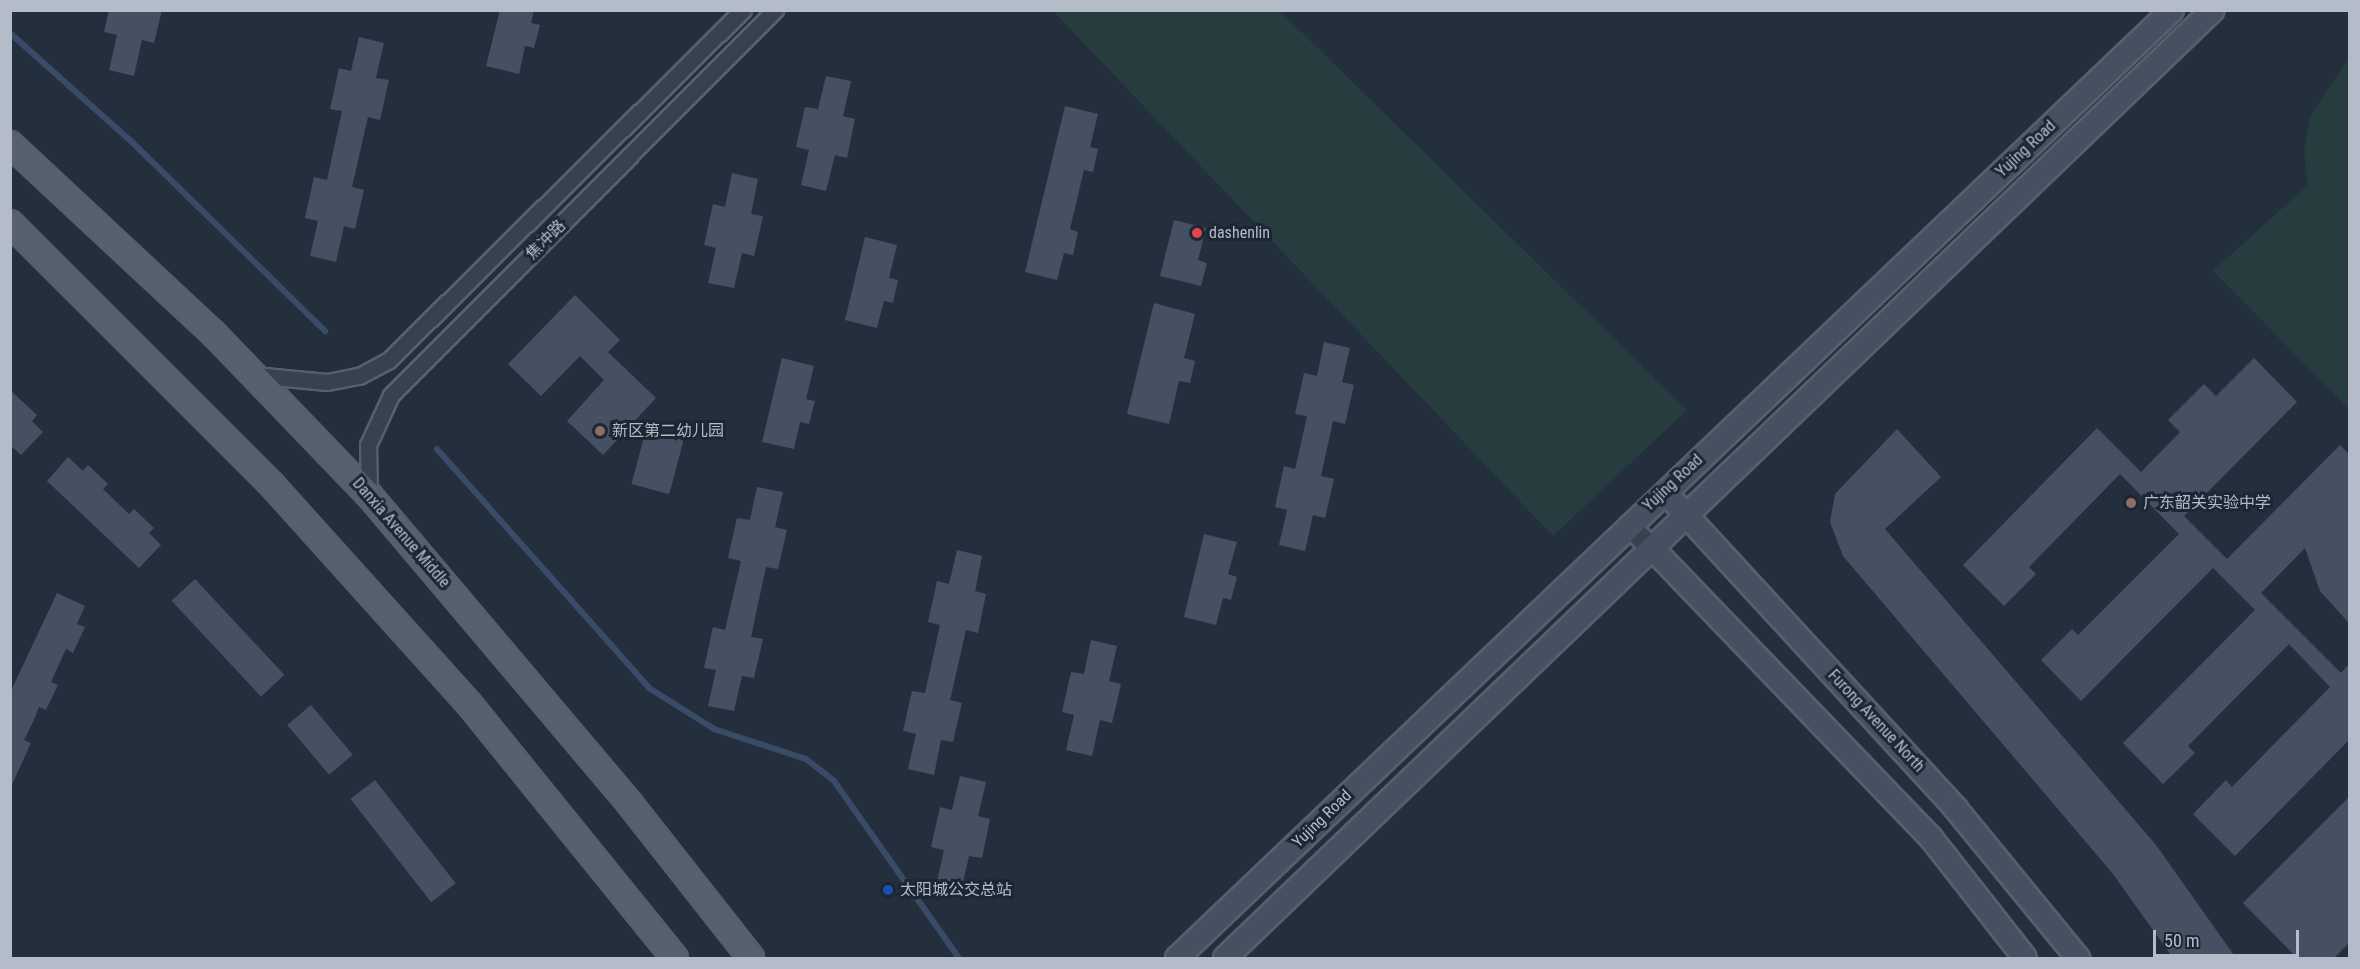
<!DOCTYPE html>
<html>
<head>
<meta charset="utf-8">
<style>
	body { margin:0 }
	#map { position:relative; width:2360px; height:969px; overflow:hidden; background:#242f3e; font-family:"Roboto Condensed","Noto Sans SC",sans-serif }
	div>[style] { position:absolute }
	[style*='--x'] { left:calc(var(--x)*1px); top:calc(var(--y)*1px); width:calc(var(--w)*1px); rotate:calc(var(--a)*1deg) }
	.green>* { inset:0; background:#263c3f }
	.stream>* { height:6px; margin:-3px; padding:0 3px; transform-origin:3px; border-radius:3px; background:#394c67 }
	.building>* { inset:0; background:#455162; transform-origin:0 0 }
	.roads { filter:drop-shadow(2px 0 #565f6c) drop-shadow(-2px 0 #565f6c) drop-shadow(0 2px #565f6c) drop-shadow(0 -2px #565f6c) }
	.minor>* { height:15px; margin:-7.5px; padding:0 7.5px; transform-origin:7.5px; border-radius:7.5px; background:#38414e }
	.tertiary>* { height:20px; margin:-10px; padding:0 10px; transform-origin:10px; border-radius:10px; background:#38414e }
	.secondary>* { height:22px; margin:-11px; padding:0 11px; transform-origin:11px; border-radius:11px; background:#465061 }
	.primary>* { height:24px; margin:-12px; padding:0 12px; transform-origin:12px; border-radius:12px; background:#56606e }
	.dots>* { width:16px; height:16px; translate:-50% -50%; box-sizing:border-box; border:3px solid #1d2633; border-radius:50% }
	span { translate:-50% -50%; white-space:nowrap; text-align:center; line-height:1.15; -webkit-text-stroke:6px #1d2633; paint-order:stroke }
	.street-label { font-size:16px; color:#b4bcc9 }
	.poi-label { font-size:16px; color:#b4bcc9 }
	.left { translate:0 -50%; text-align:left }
	.frame { position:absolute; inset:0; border:12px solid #b4bcc9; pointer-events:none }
	.scale { position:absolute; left:2153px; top:930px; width:146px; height:27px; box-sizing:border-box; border:3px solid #b4bcc9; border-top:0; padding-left:8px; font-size:18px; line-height:21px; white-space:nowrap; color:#b4bcc9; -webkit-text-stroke:4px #1d2633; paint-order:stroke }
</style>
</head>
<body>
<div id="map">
	<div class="green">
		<div style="clip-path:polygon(1053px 11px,1280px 11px,1687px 410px,1553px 536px)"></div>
		<div style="clip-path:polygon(2349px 58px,2349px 409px,2213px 271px,2308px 185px,2304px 153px,2310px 116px)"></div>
	</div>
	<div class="stream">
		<div style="--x:10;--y:33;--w:162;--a:41.8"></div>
		<div style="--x:131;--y:141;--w:272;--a:44.4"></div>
		<div style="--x:437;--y:449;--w:319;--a:48.4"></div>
		<div style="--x:649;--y:688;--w:77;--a:32.2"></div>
		<div style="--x:714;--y:729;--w:97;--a:18.1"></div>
		<div style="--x:806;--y:759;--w:36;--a:38"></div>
		<div style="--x:834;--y:781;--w:217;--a:54.8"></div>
	</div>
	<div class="building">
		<div style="clip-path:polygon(109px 10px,162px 10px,154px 43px,142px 40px,134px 76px,109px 70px,117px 35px,104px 32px)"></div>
		<div style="clip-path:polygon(500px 10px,534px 10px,531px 23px,540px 25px,534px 48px,525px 46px,519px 74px,486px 66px)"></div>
		<div style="clip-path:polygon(359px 37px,384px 43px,376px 78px,389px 80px,380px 120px,368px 117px,352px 187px,364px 190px,355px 229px,344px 226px,336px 262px,310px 256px,318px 221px,305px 218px,314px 177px,327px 180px,342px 111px,330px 109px,339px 68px,351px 71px)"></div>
		<div style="clip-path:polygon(826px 76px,851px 81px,843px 116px,855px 119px,847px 158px,835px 155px,826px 191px,801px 185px,809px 150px,796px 147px,805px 107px,818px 109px)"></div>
		<div style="clip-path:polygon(1065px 106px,1098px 114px,1090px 147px,1098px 149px,1093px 172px,1084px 170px,1070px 229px,1078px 232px,1073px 255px,1064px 253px,1057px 280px,1025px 272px)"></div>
		<div style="clip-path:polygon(732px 173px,758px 179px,751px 214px,763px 216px,754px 256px,742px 253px,734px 288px,708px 283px,716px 248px,704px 245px,713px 204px,725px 207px)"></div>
		<div style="clip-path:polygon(1174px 220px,1206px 228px,1198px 260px,1207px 263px,1201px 286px,1160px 276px)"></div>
		<div style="clip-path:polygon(865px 237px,897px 245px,889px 278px,898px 280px,893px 303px,884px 301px,877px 328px,845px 320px)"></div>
		<div style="clip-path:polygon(575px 295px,620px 340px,608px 352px,656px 398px,603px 455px,567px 421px,604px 380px,580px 356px,541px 396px,508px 364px)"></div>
		<div style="clip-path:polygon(1154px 303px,1195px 314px,1184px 358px,1195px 361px,1190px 383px,1179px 381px,1169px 424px,1127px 414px)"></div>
		<div style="clip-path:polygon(1324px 342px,1350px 348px,1342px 382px,1354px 385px,1345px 424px,1333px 421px,1321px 476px,1334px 479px,1325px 518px,1313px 515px,1305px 551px,1279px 545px,1287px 510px,1275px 507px,1284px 466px,1295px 469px,1301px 443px,1307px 416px,1295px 414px,1304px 373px,1317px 376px)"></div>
		<div style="clip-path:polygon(782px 358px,814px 366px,806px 399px,815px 401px,809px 424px,800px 422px,794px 449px,762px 442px)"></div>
		<div style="clip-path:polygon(2254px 358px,2297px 402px,2184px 516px,2227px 559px,2340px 445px,2349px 454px,2349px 623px,2320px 591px,2305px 548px,2261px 593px,2341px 673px,2349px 664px,2349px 740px,2235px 856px,2193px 814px,2226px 780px,2232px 787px,2330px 687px,2289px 644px,2188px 746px,2195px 753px,2163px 784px,2123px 743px,2255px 610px,2213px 568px,2081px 701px,2041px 660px,2072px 629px,2078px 635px,2179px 534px,2120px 474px,2029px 567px,2036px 574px,2004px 606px,1963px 565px,2097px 428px,2141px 472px,2180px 432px,2168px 420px,2204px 384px,2216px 396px)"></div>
		<div style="clip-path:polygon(10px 390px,37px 415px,32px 421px,43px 432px,21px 455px,10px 445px)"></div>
		<div style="clip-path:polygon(1897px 429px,1941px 477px,1885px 529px,2156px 845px,2236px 958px,2173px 958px,2113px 874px,1843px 556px,1830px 522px,1835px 494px)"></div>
		<div style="left:646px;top:430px;width:39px;height:56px;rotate:15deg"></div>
		<div style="clip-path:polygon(68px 457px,83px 471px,88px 465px,108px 484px,103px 489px,129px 514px,134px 509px,154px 528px,149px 533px,161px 545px,139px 568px,47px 481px)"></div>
		<div style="clip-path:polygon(757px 487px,783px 492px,775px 527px,787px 530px,778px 569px,766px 567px,751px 637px,763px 639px,754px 678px,742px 676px,734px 711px,708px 706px,716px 670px,704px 668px,713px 627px,725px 630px,741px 561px,728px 558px,737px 518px,750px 520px)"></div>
		<div style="clip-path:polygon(1204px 534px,1237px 542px,1228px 574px,1237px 577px,1231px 600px,1223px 598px,1216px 625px,1184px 617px)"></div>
		<div style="clip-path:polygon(957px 550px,982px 556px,975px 591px,986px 594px,978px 633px,966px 630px,950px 700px,962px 703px,953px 742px,941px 740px,934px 775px,908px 769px,916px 734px,903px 731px,912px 691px,925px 693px,940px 625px,928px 622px,937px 581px,949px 584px)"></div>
		<div style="left:195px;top:579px;width:131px;height:32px;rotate:47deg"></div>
		<div style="clip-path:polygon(57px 593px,85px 606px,77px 624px,85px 627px,73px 653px,66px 649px,59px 664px,51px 682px,58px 685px,46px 710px,39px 707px,33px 722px,24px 740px,31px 743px,10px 789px,10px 693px)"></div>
		<div style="clip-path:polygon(1091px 640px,1117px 646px,1109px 681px,1121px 684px,1112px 723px,1100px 720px,1092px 756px,1066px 750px,1074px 715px,1062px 712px,1071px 672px,1084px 674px)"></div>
		<div style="left:311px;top:705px;width:65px;height:31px;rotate:50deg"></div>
		<div style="clip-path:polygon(960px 776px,986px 782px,978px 816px,990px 819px,982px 858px,969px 856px,961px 891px,936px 886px,944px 850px,931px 847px,940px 807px,952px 810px)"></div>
		<div style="left:375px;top:780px;width:131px;height:31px;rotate:52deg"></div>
		<div style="clip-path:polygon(2349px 797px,2349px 943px,2334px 958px,2297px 958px,2243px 903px)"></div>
	</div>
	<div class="roads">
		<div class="minor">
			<div style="--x:254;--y:375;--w:73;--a:5.5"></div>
			<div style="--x:327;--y:382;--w:33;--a:-11"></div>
			<div style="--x:359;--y:376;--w:34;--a:-28"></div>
			<div style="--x:389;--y:360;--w:498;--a:-44.7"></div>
			<div style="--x:369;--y:495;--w:50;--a:-91.1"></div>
			<div style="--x:368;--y:445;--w:55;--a:-65.3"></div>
			<div style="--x:391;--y:395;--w:544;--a:-45.07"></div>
		</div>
		<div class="tertiary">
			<div style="--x:1629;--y:526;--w:32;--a:44"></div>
		</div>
		<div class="secondary">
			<div style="--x:1676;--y:504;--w:414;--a:47.4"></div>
			<div style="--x:1956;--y:809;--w:193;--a:50.7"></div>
			<div style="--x:1652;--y:548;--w:402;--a:46.1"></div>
			<div style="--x:1931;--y:838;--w:152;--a:51.9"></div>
			<div style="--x:1177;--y:958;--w:1374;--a:-43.61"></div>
			<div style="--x:1225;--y:958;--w:1369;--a:-43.82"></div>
		</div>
		<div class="primary">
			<div style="--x:10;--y:144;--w:277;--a:43"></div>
			<div style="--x:213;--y:333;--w:225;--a:46.1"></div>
			<div style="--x:369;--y:495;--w:404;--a:49.8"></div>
			<div style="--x:630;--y:804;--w:196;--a:51.8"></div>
			<div style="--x:10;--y:223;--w:371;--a:45"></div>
			<div style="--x:272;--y:485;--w:296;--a:48"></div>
			<div style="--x:470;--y:705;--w:326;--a:51"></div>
		</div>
	</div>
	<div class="dots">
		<div style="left:1197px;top:233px;background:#e0444e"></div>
		<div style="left:600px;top:431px;background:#8d6e63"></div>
		<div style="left:2131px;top:503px;background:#8d6e63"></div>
		<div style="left:888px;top:890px;background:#1a4fb4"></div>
	</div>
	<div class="street-label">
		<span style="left:2026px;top:149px;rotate:-43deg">Yujing Road</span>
		<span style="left:546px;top:240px;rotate:-45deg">焦冲路</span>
		<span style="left:1673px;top:483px;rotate:-43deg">Yujing Road</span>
		<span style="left:401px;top:533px;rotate:49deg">Danxia Avenue Middle</span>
		<span style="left:1876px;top:721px;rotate:47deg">Furong Avenue North</span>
		<span style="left:1322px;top:819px;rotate:-44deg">Yujing Road</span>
	</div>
	<div class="poi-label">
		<span class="left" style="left:1209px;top:233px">dashenlin</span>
		<span class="left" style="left:612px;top:431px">新区第二幼儿园</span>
		<span class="left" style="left:2143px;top:503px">广东韶关实验中学</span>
		<span class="left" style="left:900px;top:890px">太阳城公交总站</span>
	</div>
	<div class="frame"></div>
	<div class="scale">50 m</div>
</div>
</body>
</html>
